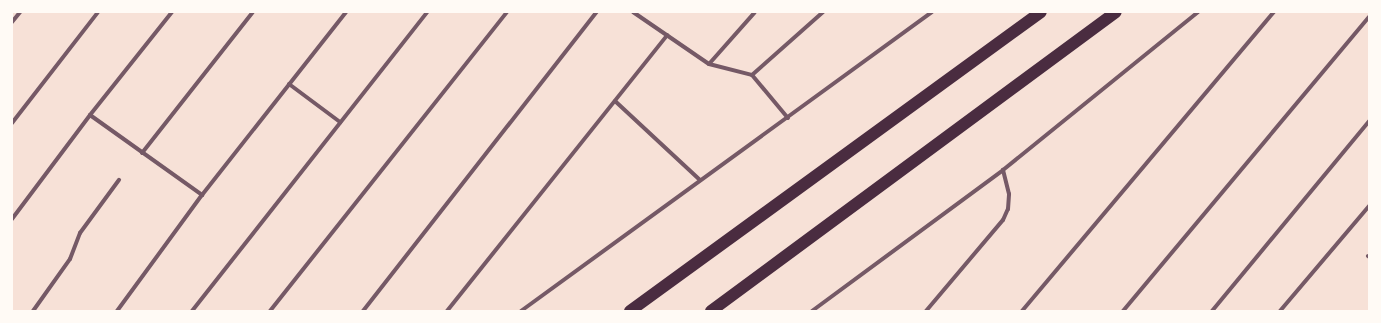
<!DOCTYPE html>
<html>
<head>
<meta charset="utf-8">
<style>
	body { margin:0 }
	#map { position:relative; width:1381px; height:323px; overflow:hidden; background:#f7e1d7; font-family:Mulish,sans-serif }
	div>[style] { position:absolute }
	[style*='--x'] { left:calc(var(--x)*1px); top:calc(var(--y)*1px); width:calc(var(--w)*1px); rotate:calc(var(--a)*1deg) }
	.minor>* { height:4px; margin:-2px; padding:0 2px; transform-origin:2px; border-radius:2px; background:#755966 }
	.motorway>* { height:12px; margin:-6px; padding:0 6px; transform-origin:6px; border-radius:6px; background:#4a2c40 }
	span { translate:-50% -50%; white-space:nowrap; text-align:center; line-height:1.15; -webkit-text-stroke:3.5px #fffaf5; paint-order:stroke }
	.frame { position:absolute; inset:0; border:13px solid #fffaf5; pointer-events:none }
</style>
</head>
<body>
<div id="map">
	<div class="minor">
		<div style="--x:633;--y:12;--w:92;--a:34.4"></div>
		<div style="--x:709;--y:64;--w:44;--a:14.3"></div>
		<div style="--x:752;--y:75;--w:56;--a:50.1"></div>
		<div style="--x:12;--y:22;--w:13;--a:-51"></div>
		<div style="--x:709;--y:64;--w:69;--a:-48.5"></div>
		<div style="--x:752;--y:75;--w:95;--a:-41.6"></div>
		<div style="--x:289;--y:84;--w:64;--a:36.7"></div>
		<div style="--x:615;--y:101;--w:116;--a:42.9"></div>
		<div style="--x:90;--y:115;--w:138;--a:35.5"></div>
		<div style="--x:12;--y:123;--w:140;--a:-52.2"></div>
		<div style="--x:142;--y:153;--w:179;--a:-51.8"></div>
		<div style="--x:12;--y:219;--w:130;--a:-53.1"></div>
		<div style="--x:90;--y:115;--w:132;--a:-51.5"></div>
		<div style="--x:1368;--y:256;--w:1;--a:45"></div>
		<div style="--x:33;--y:311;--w:64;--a:-54.6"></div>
		<div style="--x:70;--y:259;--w:28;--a:-69"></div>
		<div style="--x:80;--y:233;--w:66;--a:-53.7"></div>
		<div style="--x:117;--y:311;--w:144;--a:-53.8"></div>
		<div style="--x:202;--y:195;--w:233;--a:-51.8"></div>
		<div style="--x:192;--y:311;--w:380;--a:-51.8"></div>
		<div style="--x:270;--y:311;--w:382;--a:-51.6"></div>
		<div style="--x:363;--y:311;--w:380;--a:-52"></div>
		<div style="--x:447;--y:311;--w:353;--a:-51.4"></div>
		<div style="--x:521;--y:311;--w:508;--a:-36.04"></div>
		<div style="--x:812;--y:311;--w:237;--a:-36.4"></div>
		<div style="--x:1003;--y:170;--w:251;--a:-39"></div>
		<div style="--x:926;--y:311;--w:119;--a:-49.8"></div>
		<div style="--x:1003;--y:220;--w:12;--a:-66"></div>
		<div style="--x:1008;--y:209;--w:15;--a:-86"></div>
		<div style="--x:1009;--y:194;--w:25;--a:-104"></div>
		<div style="--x:1022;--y:311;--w:391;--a:-49.9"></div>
		<div style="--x:1123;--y:311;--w:383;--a:-50.1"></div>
		<div style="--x:1212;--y:311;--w:246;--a:-50.4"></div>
		<div style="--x:1280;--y:311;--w:138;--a:-49.7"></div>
	</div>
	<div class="motorway">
		<div style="--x:630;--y:311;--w:508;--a:-36.04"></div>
		<div style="--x:711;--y:311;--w:503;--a:-36.44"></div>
	</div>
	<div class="frame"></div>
</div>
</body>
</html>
